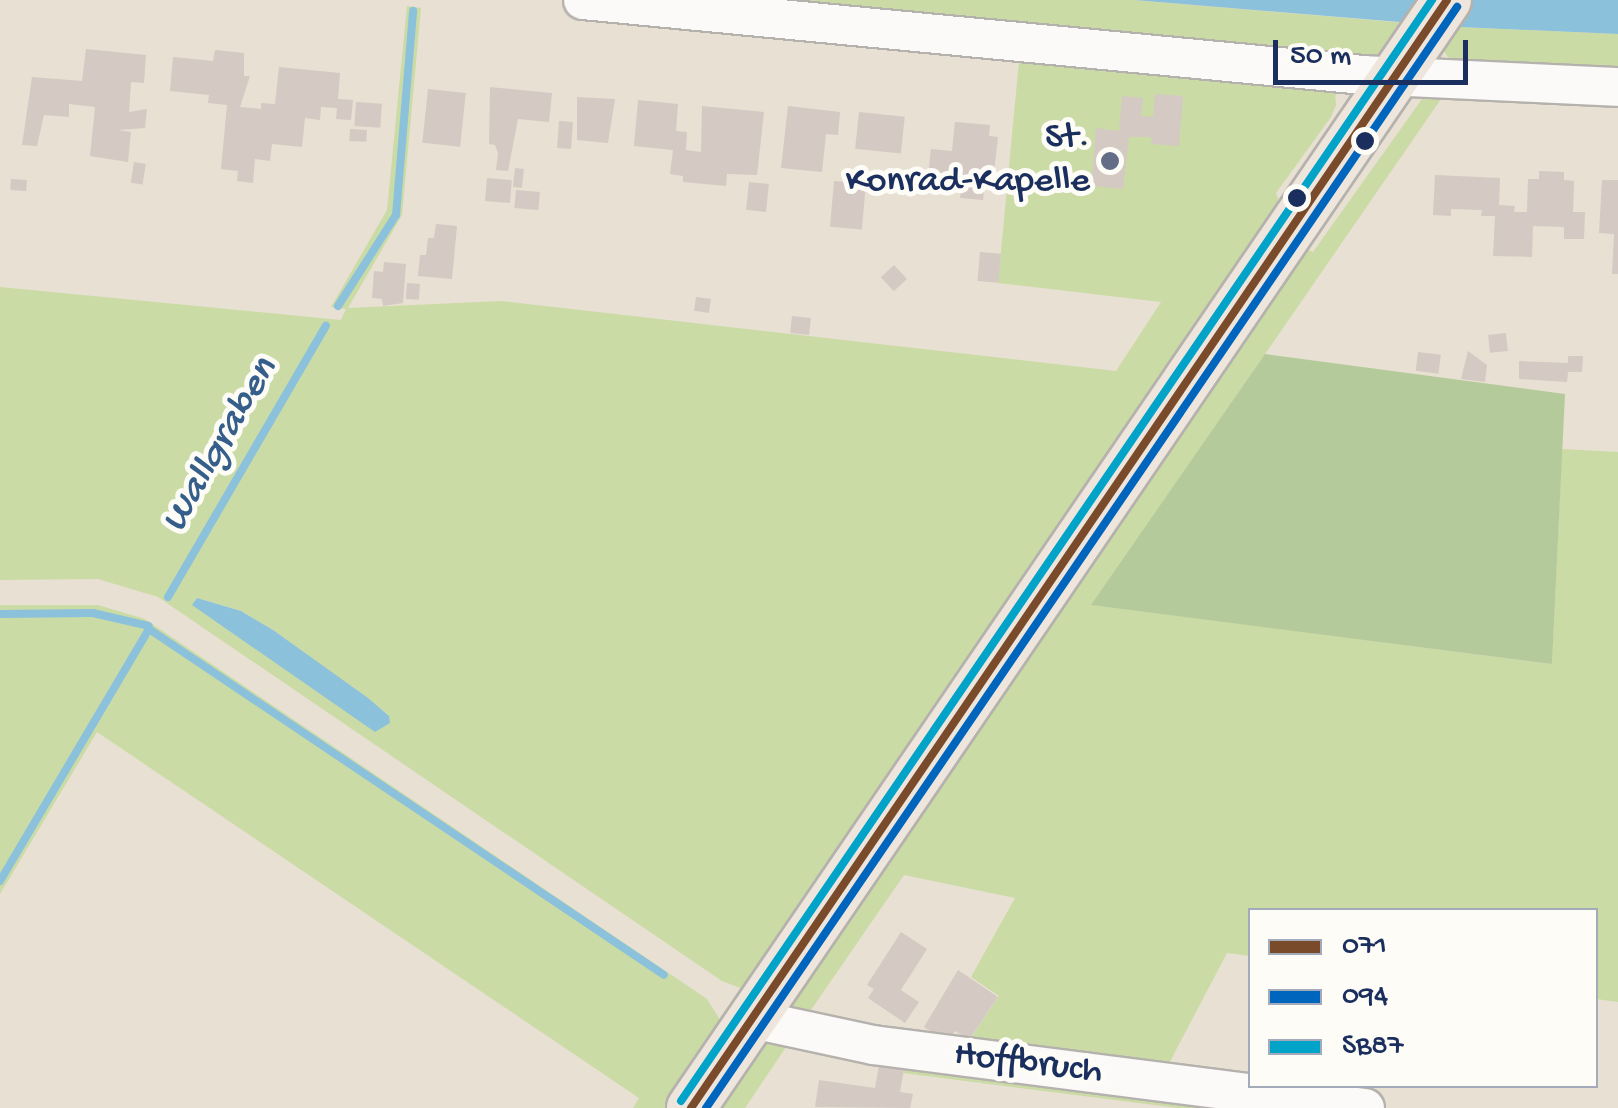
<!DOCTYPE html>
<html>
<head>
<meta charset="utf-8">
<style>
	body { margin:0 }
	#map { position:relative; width:1618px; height:1108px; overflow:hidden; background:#e8e0d2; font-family:"Gochi Hand",sans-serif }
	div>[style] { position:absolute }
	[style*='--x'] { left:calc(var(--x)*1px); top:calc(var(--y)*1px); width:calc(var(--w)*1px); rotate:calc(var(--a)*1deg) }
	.green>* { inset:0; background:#cadba5 }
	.forest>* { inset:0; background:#b5ca9b }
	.water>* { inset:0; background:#8cc1db }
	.stream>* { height:8px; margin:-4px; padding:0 4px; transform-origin:4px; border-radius:4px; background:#8cc1db }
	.building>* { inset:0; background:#d4c9c3; transform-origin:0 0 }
	.roads { filter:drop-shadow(2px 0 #b5b2ad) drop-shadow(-2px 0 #b5b2ad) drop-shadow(0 2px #b5b2ad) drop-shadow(0 -2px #b5b2ad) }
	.minor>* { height:38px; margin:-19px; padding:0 19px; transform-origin:19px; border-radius:19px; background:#fcfaf8 }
	.major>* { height:48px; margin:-24px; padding:0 24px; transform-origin:24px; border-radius:24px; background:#eee5dd }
	.bus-1>* { height:8px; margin:-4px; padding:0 4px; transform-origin:4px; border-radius:4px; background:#7a4b2a }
	.bus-2>* { height:8px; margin:-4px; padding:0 4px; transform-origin:4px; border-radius:4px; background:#0065bd }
	.bus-3>* { height:8px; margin:-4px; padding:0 4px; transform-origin:4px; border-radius:4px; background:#01a3c8 }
	.dots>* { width:28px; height:28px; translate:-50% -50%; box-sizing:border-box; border:5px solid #fdfcf7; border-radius:50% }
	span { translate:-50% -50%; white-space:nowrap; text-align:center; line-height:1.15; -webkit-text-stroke:10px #fdfcf7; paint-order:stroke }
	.poi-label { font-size:38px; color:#1b2f5e }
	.right { translate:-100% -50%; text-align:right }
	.street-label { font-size:38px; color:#1b2f5e }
	.water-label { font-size:40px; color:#355e8b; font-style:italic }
	.legend { position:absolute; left:1248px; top:908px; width:350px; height:180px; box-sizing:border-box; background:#fdfcf7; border:2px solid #a3aaba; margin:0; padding:12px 18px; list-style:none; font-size:30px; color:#1b2f5e }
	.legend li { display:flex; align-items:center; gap:20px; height:50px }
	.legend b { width:50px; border:2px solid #a3aaba }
	.scale { position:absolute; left:1273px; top:40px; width:195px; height:45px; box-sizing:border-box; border:5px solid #1b2f5e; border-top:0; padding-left:12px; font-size:30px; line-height:35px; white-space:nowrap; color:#1b2f5e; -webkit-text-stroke:8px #fdfcf7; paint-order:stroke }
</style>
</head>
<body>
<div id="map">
	<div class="green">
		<div style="clip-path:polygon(771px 0,1134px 0,1407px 23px,1379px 64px)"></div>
		<div style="clip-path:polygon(evenodd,407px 6px,421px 8px,402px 215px,348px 308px,501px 301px,1116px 371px,1161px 302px,998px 283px,1019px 61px,1335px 90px,1336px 105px,1331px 117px,1276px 193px,1279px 201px,1254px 256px,758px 980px,743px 989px,722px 981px,158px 597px,98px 579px,0 580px,0 287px,341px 320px,346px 309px,331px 307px,387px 210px,407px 6px,197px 598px,241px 611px,273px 630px,389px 715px,193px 605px,197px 598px)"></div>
		<div style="clip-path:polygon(1460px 27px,1618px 34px,1618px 67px,1450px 60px,1443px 50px)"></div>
		<div style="clip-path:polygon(1422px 99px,1441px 99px,1092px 605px,1552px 664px,1562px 449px,1618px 452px,1618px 1002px,1596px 999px,1596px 910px,1250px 910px,1250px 956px,1227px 953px,1165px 1071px,966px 1045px,999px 996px,971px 977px,1015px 898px,904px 875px,804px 1020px,784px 998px,1304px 248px,1313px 252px)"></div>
		<div style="clip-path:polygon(0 605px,98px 605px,145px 619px,707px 999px,722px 1023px,673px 1108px,633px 1108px,639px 1098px,97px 732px,0 894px)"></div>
		<div style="clip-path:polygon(758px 1036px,1233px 1108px,1178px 1108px,903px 1073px,905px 1060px,786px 1047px,745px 1108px,707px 1108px)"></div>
	</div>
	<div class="forest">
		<div style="clip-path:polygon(1265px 354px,1565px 394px,1552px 664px,1091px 605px)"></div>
	</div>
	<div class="water">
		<div style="clip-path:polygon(1134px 0,1618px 0,1618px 34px,1460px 27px)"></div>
		<div style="clip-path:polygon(197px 598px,241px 611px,273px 630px,368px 698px,389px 716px,390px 723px,375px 732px,192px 605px)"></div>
	</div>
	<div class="stream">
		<div style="--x:338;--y:306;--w:108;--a:-57.5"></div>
		<div style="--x:396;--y:215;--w:205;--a:-85.2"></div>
		<div style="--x:168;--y:597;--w:314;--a:-59.8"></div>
		<div style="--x:0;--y:614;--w:93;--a:-0.6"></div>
		<div style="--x:93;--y:613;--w:57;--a:13.1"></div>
		<div style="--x:0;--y:881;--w:293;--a:-59.4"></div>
		<div style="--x:149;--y:629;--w:620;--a:33.89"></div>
	</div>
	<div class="building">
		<div style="clip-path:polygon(86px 49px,146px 55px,144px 83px,131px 82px,129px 112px,147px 109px,145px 128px,118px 130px,131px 132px,128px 162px,90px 156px,95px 107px,69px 104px,69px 117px,44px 115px,37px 146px,22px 145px,32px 77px,82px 81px)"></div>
		<div style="clip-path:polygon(215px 50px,244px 53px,244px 76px,250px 76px,240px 107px,261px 109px,261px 103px,275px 104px,279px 67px,340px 73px,338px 99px,353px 100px,351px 120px,336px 119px,337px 108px,321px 107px,320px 120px,305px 118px,302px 147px,272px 144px,270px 161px,255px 159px,253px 183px,237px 181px,238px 171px,221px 169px,227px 105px,208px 103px,209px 95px,170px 91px,173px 57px,213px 61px)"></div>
		<div style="clip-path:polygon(490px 87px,552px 93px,549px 122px,518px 119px,508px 171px,496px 170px,498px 153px,495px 145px,489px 144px)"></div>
		<div style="left:428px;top:89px;width:38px;height:54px;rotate:6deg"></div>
		<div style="clip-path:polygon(1155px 94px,1183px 96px,1179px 146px,1151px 144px,1152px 137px,1129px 137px,1123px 189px,1091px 186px,1096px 128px,1119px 131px,1122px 96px,1143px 98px,1141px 116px,1153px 117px)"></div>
		<div style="clip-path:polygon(577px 97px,615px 99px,608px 143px,577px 140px)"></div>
		<div style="clip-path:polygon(638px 100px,678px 104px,676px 131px,687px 132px,686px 150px,701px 152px,702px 106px,764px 112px,757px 175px,727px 174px,726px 186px,683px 182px,683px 176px,670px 174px,673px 150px,634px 146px)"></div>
		<div style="left:356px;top:102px;width:26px;height:24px;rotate:4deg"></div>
		<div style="clip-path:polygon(788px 106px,840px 112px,838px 135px,826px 134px,822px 172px,781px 168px)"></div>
		<div style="left:859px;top:112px;width:46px;height:37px;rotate:6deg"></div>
		<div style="left:559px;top:121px;width:14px;height:27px;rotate:4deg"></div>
		<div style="clip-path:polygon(955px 122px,990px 125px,989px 136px,998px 137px,993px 180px,985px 180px,983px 200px,960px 198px,961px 189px,927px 185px,931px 149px,952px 151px)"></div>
		<div style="left:350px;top:129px;width:17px;height:12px;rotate:3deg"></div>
		<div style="left:134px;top:162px;width:12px;height:21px;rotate:9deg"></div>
		<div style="left:515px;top:168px;width:9px;height:19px;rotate:6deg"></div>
		<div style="clip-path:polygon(1539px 171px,1564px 172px,1564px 180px,1574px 181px,1573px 212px,1585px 212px,1584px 239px,1564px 239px,1564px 227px,1533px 226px,1532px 257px,1493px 256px,1495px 216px,1481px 216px,1482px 210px,1451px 209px,1451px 216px,1433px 215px,1435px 175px,1500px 178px,1499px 205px,1515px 206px,1514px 212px,1527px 212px,1528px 179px,1539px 179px)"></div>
		<div style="left:487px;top:178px;width:25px;height:23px;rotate:5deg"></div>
		<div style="left:11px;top:179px;width:16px;height:11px;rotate:4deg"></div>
		<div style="clip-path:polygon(1602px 180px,1618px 180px,1618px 274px,1612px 274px,1614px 234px,1599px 233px)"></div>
		<div style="left:834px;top:181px;width:32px;height:46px;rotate:5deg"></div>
		<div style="left:749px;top:182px;width:20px;height:28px;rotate:6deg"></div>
		<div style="left:516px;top:190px;width:24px;height:18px;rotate:5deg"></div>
		<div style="clip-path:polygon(436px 224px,457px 226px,452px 279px,418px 276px,420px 255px,426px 255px,428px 238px,434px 238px)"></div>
		<div style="left:980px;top:252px;width:21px;height:29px;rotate:5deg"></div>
		<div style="clip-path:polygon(384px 262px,406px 264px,403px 303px,383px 306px,382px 299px,372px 298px,374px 271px,383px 272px)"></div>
		<div style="left:894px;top:265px;width:19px;height:18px;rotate:47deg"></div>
		<div style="left:407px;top:283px;width:13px;height:16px;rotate:4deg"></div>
		<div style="left:696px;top:297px;width:15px;height:14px;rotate:8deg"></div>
		<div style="left:792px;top:316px;width:19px;height:17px;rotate:6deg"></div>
		<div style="left:1506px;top:333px;width:18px;height:18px;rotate:84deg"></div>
		<div style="clip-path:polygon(1468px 351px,1487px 365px,1485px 382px,1461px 379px)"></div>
		<div style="left:1418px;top:352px;width:23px;height:19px;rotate:7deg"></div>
		<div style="clip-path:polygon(1568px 356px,1583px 356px,1582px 372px,1568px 372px,1567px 382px,1519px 379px,1519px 361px,1568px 363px)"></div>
		<div style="clip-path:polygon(901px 932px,927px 949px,901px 990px,919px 1002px,905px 1023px,868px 998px,874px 989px,867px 985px)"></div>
		<div style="clip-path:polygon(958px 970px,998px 997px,969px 1040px,955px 1031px,948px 1043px,924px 1027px)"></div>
		<div style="clip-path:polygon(879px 1065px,904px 1069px,900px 1092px,913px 1094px,910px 1108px,815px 1107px,819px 1080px,875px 1088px)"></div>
	</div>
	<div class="roads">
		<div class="minor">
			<div style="--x:583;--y:0;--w:785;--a:5.49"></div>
			<div style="--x:1364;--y:75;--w:254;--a:2.7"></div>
			<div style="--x:752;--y:1019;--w:124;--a:12.1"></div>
			<div style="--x:873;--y:1045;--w:496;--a:7.3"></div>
		</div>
		<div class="major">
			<div style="--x:691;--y:1108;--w:1341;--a:-55.69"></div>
		</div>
	</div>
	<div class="bus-1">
		<div style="--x:691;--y:1108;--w:1341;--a:-55.69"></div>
	</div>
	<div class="bus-2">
		<div style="--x:706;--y:1108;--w:1333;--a:-55.7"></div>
	</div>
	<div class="bus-3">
		<div style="--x:681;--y:1101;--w:1333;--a:-55.7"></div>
	</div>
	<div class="dots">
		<div style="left:1365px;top:141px;background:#1b2f5e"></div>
		<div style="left:1110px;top:161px;background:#636d87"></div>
		<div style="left:1297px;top:198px;background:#1b2f5e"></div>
	</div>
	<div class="poi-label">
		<span class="right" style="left:1090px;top:161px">St.<br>Konrad-Kapelle</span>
	</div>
	<div class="street-label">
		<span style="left:1028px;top:1065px;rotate:7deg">Hoffbruch</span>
	</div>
	<div class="water-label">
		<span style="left:221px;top:446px;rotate:-60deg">Wallgraben</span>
	</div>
	<ul class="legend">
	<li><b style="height:12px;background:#7a4b2a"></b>071</li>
	<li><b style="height:12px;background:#0065bd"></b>094</li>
	<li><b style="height:12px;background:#01a3c8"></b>SB87</li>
	</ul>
	<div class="scale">50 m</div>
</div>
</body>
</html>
